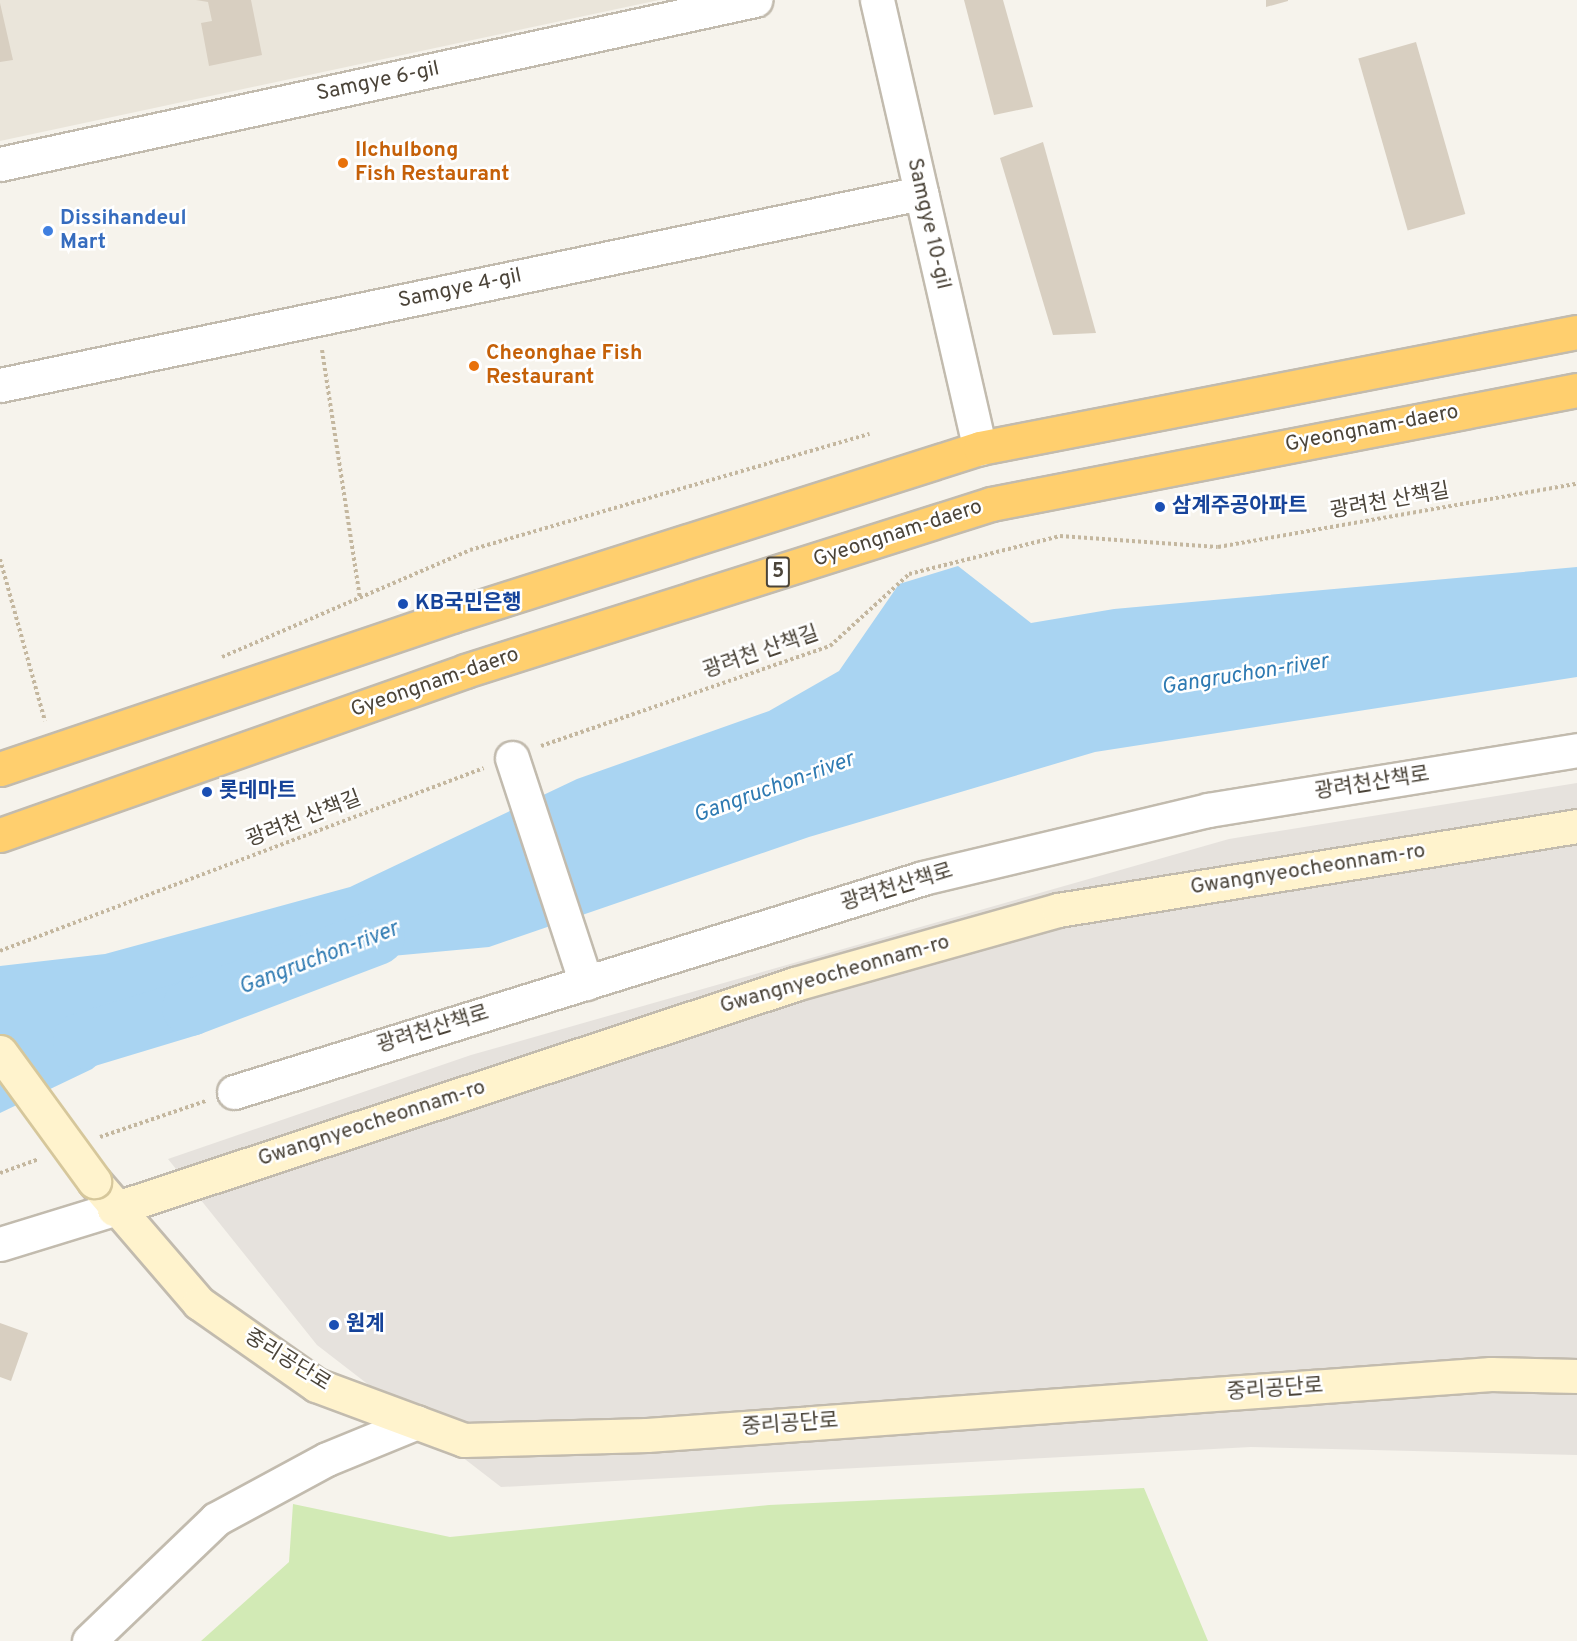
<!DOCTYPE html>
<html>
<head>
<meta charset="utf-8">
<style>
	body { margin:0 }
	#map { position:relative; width:1577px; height:1641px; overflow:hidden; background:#f6f3ec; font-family:Overpass,"Noto Sans KR",sans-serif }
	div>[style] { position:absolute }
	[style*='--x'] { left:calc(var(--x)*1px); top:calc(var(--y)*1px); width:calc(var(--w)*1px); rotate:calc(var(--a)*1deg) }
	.residential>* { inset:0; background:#eae5da }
	.industrial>* { inset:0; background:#e6e2dd }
	.green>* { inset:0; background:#d2eab5 }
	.water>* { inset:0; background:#a9d4f2 }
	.river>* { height:56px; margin:-28px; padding:0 28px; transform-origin:28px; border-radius:28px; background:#a9d4f2 }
	.building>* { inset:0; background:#d8cfc1; transform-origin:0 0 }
	.path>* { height:4px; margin-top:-2px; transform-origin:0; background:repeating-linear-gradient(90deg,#c4b79f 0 3px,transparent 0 6px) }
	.roads { filter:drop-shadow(2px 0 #c2bbae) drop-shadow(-2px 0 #c2bbae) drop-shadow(0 2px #c2bbae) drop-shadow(0 -2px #c2bbae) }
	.street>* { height:33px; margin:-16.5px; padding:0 16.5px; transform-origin:16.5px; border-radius:16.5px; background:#fff }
	.secondary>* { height:33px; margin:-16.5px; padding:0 16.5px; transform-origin:16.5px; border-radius:16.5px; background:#fff3cd }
	.highway>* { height:33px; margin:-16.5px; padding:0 16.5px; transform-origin:16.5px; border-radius:16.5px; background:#ffcf6e }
	.bridges { filter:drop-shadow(2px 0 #d6c79b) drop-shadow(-2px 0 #d6c79b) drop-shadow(0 2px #d6c79b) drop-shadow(0 -2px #d6c79b) }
	.secondary-bridge>* { height:33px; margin:-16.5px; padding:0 16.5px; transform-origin:16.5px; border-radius:16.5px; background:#fff3cd }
	.dots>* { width:16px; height:16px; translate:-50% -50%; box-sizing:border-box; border:3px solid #fff; border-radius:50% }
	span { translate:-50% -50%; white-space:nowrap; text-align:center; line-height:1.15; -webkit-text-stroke:5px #fff; paint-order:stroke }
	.shield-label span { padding:2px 4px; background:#fff; border:2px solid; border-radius:4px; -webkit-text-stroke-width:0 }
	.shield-label { font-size:20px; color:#4b4439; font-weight:700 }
	.street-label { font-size:21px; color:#4b4439 }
	.food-label { font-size:21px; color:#c56008; font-weight:700 }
	.left { translate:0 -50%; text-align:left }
	.shop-label { font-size:21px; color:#366cbe; font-weight:700 }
	.transit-label { font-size:21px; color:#164399; font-weight:700 }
	.water-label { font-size:22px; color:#2e7ab2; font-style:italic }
</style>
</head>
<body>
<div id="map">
	<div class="residential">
		<div style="clip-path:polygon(0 0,659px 0,0 141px)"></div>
	</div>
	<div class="industrial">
		<div style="clip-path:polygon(1577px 783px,1577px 1455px,1251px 1447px,501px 1487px,317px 1345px,168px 1159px,471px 1055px,1229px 839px)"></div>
	</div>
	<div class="green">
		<div style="clip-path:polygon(1144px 1488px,1208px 1641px,201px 1641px,289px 1562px,293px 1504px,450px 1537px,769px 1505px)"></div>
	</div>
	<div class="water">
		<div style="clip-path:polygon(958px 566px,1031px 623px,1114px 609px,1577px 567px,1577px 677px,1095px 752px,809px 837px,489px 947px,250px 969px,173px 1002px,92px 1069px,0 1113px,0 966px,105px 954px,350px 887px,577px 779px,769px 711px,839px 671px,899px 584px)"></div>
	</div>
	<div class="river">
		<div style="--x:81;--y:1041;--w:114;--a:-16.8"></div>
		<div style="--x:190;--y:1008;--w:200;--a:-20.8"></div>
	</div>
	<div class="building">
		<div style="clip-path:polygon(196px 0,251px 0,262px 55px,209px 66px,201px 23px,212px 21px,208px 2px)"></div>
		<div style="clip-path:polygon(964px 0,1003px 0,1033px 107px,994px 115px)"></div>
		<div style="clip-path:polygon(1266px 0,1288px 0,1288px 1px,1266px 7px)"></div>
		<div style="clip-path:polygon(0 3px,13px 60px,0 62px)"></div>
		<div style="left:1416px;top:42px;width:179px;height:60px;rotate:74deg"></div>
		<div style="clip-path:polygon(1043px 142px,1096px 333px,1053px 335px,1000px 158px)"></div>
		<div style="clip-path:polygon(0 1323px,28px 1333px,11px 1381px,0 1377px)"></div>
	</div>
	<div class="path">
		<div style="--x:322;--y:350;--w:252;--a:81.3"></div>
		<div style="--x:0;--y:559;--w:168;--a:74.5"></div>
		<div style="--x:222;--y:657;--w:270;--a:-23.3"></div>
		<div style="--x:470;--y:550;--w:416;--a:-16.2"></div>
		<div style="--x:541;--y:746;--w:306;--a:-19.1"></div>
		<div style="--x:830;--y:646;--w:107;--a:-42.3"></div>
		<div style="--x:909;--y:574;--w:156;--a:-14.1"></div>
		<div style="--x:1060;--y:536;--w:158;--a:4"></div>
		<div style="--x:1218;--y:547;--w:364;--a:-10"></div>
		<div style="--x:0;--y:951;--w:517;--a:-20.71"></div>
		<div style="--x:100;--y:1137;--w:112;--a:-18.8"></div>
		<div style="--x:0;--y:1173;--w:41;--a:-19.7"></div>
	</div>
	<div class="roads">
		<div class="street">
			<div style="--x:877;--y:0;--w:460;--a:77.1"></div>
			<div style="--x:0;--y:164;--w:773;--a:-12.26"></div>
			<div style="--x:0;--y:385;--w:941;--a:-11.78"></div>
			<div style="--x:512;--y:758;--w:237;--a:71.8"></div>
			<div style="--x:234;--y:1092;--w:721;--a:-17.25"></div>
			<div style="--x:923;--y:878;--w:293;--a:-13.4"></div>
			<div style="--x:1208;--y:810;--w:374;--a:-9.2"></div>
			<div style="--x:0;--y:1244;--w:119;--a:-17.1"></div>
			<div style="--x:89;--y:1641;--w:176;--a:-43.8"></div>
			<div style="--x:216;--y:1519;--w:126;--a:-28.4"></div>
			<div style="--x:327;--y:1459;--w:97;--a:-22.3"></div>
		</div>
		<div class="secondary">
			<div style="--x:94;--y:1181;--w:161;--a:49.3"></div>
			<div style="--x:199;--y:1303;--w:143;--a:35"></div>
			<div style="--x:316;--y:1385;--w:158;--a:20.4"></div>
			<div style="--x:464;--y:1440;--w:183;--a:-1.6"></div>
			<div style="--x:647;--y:1435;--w:846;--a:-4.13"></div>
			<div style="--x:1491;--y:1374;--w:86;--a:1.3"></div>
			<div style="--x:114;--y:1209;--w:717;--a:-18.28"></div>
			<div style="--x:795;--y:984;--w:273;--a:-15.7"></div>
			<div style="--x:1058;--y:910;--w:526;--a:-9.19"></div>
		</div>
		<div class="highway">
			<div style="--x:0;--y:769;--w:477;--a:-18.7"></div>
			<div style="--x:452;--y:616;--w:554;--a:-17.65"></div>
			<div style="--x:980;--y:448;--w:608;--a:-11"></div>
			<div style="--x:0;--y:835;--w:493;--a:-19.4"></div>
			<div style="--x:465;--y:671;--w:552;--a:-17.61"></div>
			<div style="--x:991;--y:504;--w:597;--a:-11.01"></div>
		</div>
	</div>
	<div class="bridges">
		<div class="secondary-bridge">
			<div style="--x:0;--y:1052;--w:160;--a:53.9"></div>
		</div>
	</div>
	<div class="dots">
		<div style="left:343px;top:163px;background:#e8710a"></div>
		<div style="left:48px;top:231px;background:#3f7fe0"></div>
		<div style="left:474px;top:366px;background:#e8710a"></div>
		<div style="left:1160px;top:507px;background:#1a4fb4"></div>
		<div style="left:403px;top:604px;background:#1a4fb4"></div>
		<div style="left:207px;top:792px;background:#1a4fb4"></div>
		<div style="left:334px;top:1325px;background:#1a4fb4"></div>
	</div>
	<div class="shield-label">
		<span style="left:778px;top:572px">5</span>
	</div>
	<div class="street-label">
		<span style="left:378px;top:82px;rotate:-12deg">Samgye 6-gil</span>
		<span style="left:928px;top:224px;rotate:77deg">Samgye 10-gil</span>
		<span style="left:460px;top:289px;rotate:-12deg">Samgye 4-gil</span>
		<span style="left:1372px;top:429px;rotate:-11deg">Gyeongnam-daero</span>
		<span style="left:1390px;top:502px;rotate:-10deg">광려천 산책길</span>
		<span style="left:898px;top:534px;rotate:-18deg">Gyeongnam-daero</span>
		<span style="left:761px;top:653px;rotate:-19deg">광려천 산책길</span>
		<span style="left:435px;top:683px;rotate:-19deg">Gyeongnam-daero</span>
		<span style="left:1372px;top:784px;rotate:-9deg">광려천산책로</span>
		<span style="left:304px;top:820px;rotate:-21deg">광려천 산책길</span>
		<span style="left:1308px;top:870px;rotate:-9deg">Gwangnyeocheonnam-ro</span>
		<span style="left:897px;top:888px;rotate:-17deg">광려천산책로</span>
		<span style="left:835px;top:975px;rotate:-16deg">Gwangnyeocheonnam-ro</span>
		<span style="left:433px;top:1030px;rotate:-17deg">광려천산책로</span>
		<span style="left:372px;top:1124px;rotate:-18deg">Gwangnyeocheonnam-ro</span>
		<span style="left:287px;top:1361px;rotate:32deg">중리공단로</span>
		<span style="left:1275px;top:1390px;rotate:-4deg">중리공단로</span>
		<span style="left:790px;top:1425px;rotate:-4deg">중리공단로</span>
	</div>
	<div class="food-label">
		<span class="left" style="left:355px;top:163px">Ilchulbong<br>Fish Restaurant</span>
		<span class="left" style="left:486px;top:366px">Cheonghae Fish<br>Restaurant</span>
	</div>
	<div class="shop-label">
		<span class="left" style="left:60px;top:231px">Dissihandeul<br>Mart</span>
	</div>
	<div class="transit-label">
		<span class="left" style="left:1172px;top:507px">삼계주공아파트</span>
		<span class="left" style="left:415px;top:604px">KB국민은행</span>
		<span class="left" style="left:219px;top:792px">롯데마트</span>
		<span class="left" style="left:346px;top:1325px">원계</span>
	</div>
	<div class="water-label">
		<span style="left:1245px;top:675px;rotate:-9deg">Gangruchon-river</span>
		<span style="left:774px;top:788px;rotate:-20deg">Gangruchon-river</span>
		<span style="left:319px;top:959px;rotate:-21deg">Gangruchon-river</span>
	</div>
</div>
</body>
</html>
